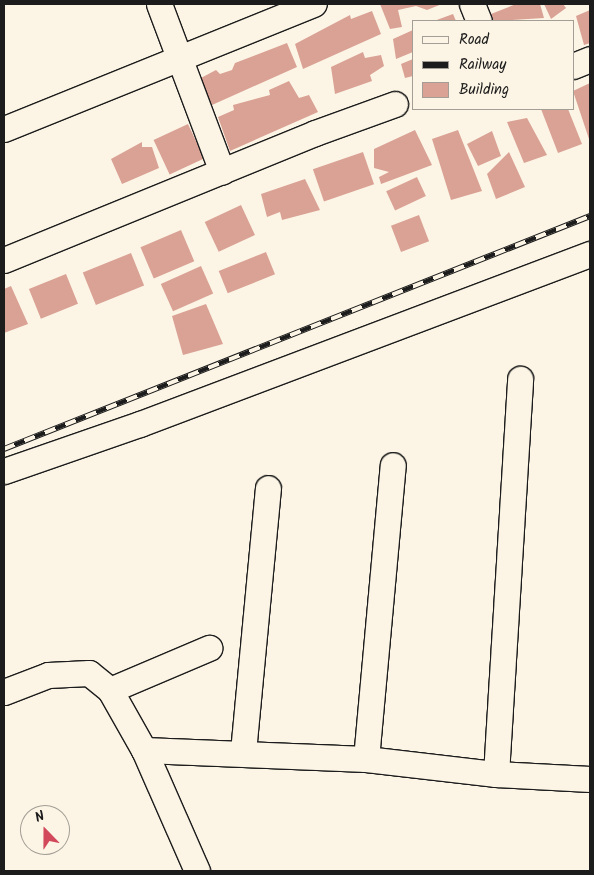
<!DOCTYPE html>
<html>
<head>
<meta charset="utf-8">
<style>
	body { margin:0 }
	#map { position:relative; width:594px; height:875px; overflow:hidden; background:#fcf5e5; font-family:Kalam,sans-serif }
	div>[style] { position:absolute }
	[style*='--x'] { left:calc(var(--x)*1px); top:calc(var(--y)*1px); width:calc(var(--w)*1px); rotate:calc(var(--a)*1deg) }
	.building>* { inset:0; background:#daa195; transform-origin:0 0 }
	.roads { filter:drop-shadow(1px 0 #1c1c1c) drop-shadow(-1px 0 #1c1c1c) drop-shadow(0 1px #1c1c1c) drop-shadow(0 -1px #1c1c1c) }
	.minor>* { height:25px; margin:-12.5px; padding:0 12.5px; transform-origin:12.5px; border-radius:12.5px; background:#fcf5e5 }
	.rail>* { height:5.5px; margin-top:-2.75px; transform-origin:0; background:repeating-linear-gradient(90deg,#fcf5e5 0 11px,#1c1c1c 0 22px); box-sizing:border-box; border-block:1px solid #1c1c1c }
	span { translate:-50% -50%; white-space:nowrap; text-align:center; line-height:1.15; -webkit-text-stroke:4px #fcf5e5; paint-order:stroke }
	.frame { position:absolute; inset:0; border:5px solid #1c1c1c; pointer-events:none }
	.legend { position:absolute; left:412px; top:20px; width:162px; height:90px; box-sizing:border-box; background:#fcf5e5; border:1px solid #a29e95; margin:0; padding:6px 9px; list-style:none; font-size:15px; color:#1c1c1c }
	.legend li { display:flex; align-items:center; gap:10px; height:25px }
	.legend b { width:25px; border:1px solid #a29e95 }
	.north { position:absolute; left:20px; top:805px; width:50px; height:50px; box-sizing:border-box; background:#fcf5e5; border:1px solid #a29e95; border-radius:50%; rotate:338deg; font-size:14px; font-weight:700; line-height:20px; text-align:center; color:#1c1c1c }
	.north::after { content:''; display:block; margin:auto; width:18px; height:22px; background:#d1495b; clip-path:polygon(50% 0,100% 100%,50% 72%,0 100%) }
</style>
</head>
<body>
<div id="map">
	<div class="building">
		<div style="clip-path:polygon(380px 4px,442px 4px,427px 10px,416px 6px,398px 10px,402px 27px,390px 29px)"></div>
		<div style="clip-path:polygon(516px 4px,540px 4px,544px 18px,494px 21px,491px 14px)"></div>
		<div style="clip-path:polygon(544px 4px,563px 4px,566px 8px,551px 19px)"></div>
		<div style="clip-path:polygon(590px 10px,590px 43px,584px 45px,576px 16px)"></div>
		<div style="clip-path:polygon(372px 11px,381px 34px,303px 69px,295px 44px,350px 15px,351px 19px)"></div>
		<div style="clip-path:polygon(453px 14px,456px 21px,434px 21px)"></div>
		<div style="clip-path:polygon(413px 30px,413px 52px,396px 59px,393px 39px)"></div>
		<div style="clip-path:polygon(287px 43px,297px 67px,212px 105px,199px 79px,216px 70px,220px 74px,232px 70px,235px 63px)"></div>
		<div style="clip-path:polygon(363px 52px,365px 58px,381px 55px,384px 66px,370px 75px,372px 81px,335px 94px,331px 67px)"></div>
		<div style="clip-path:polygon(413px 59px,413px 76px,405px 78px,401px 64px)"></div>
		<div style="clip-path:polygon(289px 81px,299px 98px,309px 95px,318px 112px,230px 151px,218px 117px,234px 110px,233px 105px,270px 95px,269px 90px)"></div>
		<div style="clip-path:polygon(590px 83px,590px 142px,573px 91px)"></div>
		<div style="clip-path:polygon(541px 109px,568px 109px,582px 144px,558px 153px)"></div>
		<div style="clip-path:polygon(527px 118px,547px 155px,524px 163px,507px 122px)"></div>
		<div style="left:188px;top:124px;width:38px;height:38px;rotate:65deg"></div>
		<div style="clip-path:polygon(415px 130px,432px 165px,381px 184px,379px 177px,389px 172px,374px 168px,374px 149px)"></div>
		<div style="clip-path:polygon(458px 130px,482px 191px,451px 200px,432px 139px)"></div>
		<div style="clip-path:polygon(492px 131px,501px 156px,478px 166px,467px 144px)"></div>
		<div style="clip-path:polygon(142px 142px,142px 147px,152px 147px,159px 168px,122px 184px,111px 159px)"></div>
		<div style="left:363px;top:152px;width:34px;height:53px;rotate:71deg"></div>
		<div style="clip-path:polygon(509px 152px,525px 187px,496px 199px,487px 174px)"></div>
		<div style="left:417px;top:177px;width:21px;height:34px;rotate:65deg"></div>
		<div style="clip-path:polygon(305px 179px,320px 210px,282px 220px,280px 212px,267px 217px,261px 194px)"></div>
		<div style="left:241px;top:205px;width:33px;height:40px;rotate:65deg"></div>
		<div style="left:419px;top:215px;width:28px;height:30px;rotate:69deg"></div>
		<div style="left:181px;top:230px;width:34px;height:44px;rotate:67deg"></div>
		<div style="left:266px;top:252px;width:24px;height:51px;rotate:68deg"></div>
		<div style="left:131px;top:253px;width:35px;height:52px;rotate:68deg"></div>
		<div style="left:201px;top:266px;width:30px;height:44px;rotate:66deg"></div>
		<div style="left:66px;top:274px;width:32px;height:40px;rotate:68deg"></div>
		<div style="clip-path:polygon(11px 286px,28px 324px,4px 333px,4px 289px)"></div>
		<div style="clip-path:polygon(206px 304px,223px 344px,183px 355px,172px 316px)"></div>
	</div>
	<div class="roads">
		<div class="minor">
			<div style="--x:159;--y:4;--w:179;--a:69.4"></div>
			<div style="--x:472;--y:4;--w:18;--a:68"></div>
			<div style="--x:573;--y:66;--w:18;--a:-22"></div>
			<div style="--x:4;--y:129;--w:334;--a:-22"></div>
			<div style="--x:4;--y:260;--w:336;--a:-22.2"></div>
			<div style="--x:315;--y:133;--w:85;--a:-19.9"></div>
			<div style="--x:4;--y:471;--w:144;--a:-19.1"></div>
			<div style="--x:140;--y:424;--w:481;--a:-20.7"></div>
			<div style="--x:110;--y:690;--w:108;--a:-23"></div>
			<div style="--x:4;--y:692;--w:47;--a:-21.1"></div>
			<div style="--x:48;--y:675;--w:41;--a:-2.8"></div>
			<div style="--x:89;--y:673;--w:27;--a:39"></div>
			<div style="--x:110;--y:690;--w:69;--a:60.5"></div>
			<div style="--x:144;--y:750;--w:132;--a:66.3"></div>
			<div style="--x:144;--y:750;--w:222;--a:2.3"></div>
			<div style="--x:366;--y:759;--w:131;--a:6.6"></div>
			<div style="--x:496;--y:774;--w:94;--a:3"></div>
			<div style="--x:243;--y:752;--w:265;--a:-84.6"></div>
			<div style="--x:366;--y:759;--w:295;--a:-84.8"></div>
			<div style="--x:496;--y:774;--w:396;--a:-86.5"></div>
		</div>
	</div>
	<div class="rail">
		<div style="--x:4;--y:449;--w:631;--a:-21.68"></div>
	</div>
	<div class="frame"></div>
	<ul class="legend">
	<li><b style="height:6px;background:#fcf5e5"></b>Road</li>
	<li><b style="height:6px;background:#1c1c1c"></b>Railway</li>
	<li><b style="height:14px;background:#daa195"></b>Building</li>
	</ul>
	<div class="north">N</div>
</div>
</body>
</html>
